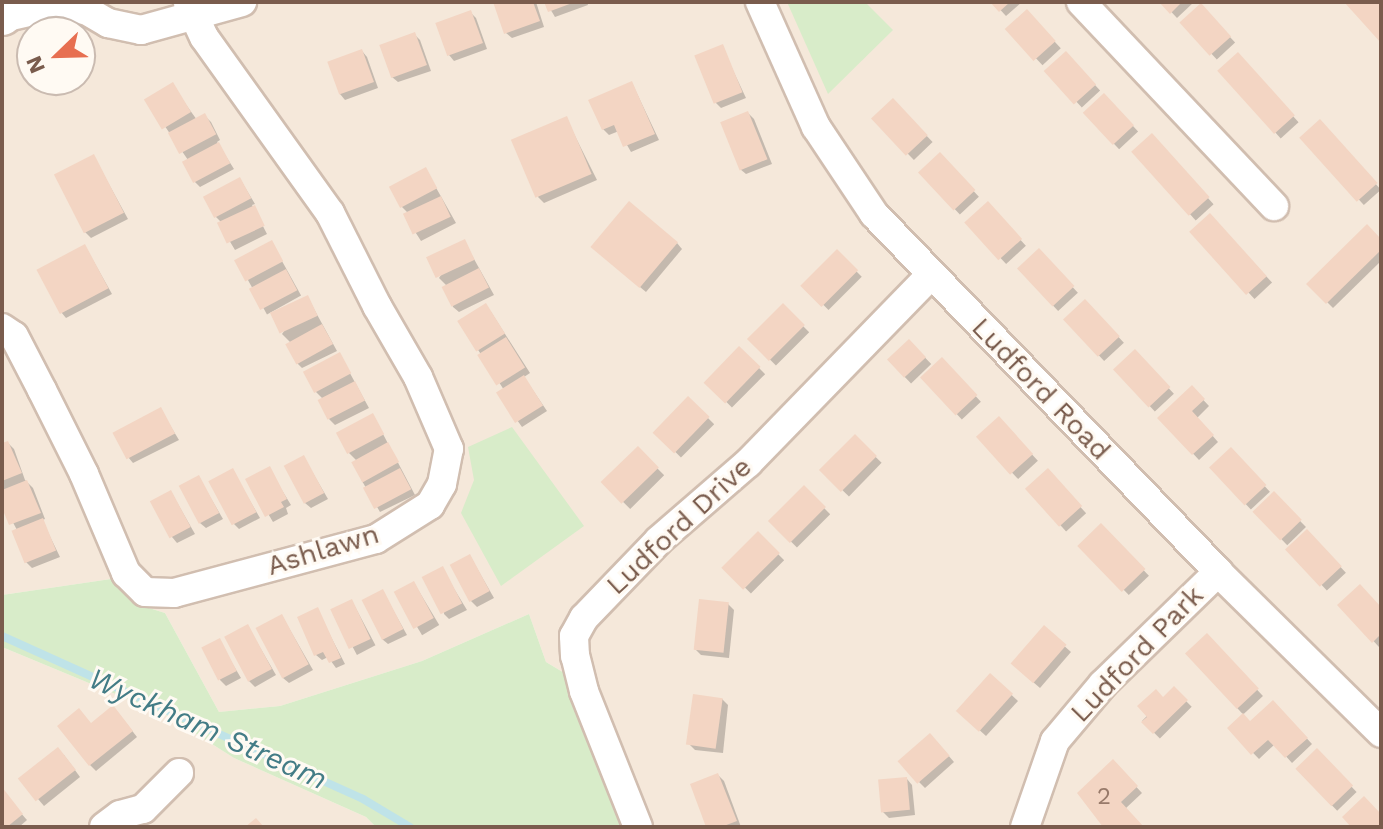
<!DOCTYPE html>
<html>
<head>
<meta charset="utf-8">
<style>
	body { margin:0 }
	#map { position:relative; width:1383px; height:829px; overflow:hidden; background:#fdf6ec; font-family:"Work Sans",sans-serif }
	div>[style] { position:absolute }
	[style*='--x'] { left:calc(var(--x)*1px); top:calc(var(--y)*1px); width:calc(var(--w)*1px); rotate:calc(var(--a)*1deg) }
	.residential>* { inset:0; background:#f5e8da }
	.green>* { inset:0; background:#d8ecc9 }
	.shadow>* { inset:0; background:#0003; transform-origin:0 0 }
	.stream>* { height:8px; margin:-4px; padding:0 4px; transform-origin:4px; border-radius:4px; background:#bfe3e8 }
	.building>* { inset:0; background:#f3d5c3; transform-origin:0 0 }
	.roads { filter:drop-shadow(2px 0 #d1beb0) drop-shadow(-2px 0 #d1beb0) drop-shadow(0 2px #d1beb0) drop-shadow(0 -2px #d1beb0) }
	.street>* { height:28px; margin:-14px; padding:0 14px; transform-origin:14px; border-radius:14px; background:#fff }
	.secondary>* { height:40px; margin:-20px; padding:0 20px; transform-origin:20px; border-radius:20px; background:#fff }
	span { translate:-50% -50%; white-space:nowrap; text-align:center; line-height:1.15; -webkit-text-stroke:6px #fffaf3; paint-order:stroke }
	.number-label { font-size:24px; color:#987a6a }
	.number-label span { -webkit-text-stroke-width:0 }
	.street-label { font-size:28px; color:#7a5c4d }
	.water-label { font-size:30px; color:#437c86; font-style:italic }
	.frame { position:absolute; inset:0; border:4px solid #7a5c4d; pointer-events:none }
	.north { position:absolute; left:16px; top:16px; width:80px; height:80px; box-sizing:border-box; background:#fffaf3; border:2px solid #cabbb1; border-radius:50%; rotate:247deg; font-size:22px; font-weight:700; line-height:32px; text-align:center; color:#7a5c4d }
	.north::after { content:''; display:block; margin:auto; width:28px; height:36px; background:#e76f51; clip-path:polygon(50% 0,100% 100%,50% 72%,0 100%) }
</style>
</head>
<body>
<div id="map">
	<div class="residential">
		<div style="clip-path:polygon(evenodd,41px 2px,1381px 2px,1381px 827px,622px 827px,566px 674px,546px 662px,529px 614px,422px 661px,280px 706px,219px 712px,165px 613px,133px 603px,111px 579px,2px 595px,2px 35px,41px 2px,32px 32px,80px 32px,80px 80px,32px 80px,32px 32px)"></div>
		<div style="clip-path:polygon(2px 647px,166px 715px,234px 758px,366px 817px,376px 827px,2px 827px)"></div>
	</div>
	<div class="green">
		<div style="clip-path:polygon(787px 2px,865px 2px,893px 30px,828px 94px)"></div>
		<div style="clip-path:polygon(512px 427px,584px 526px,501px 586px,461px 513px,474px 480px,468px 447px)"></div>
		<div style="clip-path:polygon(111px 579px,133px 603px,165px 613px,219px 712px,280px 706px,422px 661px,529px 614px,546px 662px,566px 674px,622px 827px,376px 827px,366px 817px,234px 758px,166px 715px,2px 647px,2px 595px)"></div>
	</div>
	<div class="shadow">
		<div style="clip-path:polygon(495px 2px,536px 2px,544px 27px,512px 38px,506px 33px)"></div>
		<div style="clip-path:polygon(546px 2px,587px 2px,588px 5px,555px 17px)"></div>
		<div style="clip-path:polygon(993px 2px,1022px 2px,1006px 16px)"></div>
		<div style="clip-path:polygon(1162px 2px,1194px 2px,1177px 18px)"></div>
		<div style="left:1201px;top:6px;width:50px;height:25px;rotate:47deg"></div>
		<div style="left:1026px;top:11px;width:51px;height:25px;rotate:47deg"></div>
		<div style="clip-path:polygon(471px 13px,476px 18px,487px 49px,454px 61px,449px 55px)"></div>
		<div style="clip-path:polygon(414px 34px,420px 40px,431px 71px,398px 82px,392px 77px)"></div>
		<div style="clip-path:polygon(722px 47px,746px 98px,721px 108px,715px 102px,697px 57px)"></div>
		<div style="clip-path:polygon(362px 51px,367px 57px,378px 88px,345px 100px,340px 94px)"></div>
		<div style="left:1066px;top:54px;width:50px;height:25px;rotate:47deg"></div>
		<div style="left:1237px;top:54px;width:92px;height:24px;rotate:48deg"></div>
		<div style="clip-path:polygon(632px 83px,659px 140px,631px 152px,619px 131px,609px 135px,603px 129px)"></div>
		<div style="clip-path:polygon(172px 85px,197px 120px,205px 116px,211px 122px,220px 140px,217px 142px,234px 169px,200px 187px,194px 181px,188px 160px,147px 100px)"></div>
		<div style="left:1104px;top:95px;width:50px;height:26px;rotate:47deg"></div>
		<div style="left:893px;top:101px;width:57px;height:26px;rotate:46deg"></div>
		<div style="clip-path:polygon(748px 113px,754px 119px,772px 164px,746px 174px,740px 169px)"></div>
		<div style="clip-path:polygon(566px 118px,597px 180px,544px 203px,538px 197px)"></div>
		<div style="left:1320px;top:122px;width:91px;height:23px;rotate:48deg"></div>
		<div style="left:1152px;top:136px;width:92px;height:24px;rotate:48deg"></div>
		<div style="left:940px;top:155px;width:57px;height:26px;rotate:47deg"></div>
		<div style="clip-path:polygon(94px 157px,128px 219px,91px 238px,85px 232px)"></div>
		<div style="clip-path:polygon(426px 170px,456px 223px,421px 241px,405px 216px,409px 214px,401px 206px)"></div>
		<div style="clip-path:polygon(240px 179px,255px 204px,252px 205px,267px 234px,235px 250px,220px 225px,223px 224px,215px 216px)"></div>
		<div style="left:987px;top:204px;width:57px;height:27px;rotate:47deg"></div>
		<div style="left:1210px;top:216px;width:91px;height:24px;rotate:47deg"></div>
		<div style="clip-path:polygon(464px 241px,494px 295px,459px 312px,453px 307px,447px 286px,439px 278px)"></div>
		<div style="clip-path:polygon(1381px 241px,1381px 261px,1333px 308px,1309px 284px)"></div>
		<div style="left:272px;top:243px;width:60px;height:39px;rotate:61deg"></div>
		<div style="clip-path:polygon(677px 243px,682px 249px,646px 292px,599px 253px)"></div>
		<div style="clip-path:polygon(85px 246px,112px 294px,66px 318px,61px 312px)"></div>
		<div style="left:1039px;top:251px;width:57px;height:27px;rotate:47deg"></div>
		<div style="left:837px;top:252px;width:35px;height:47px;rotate:45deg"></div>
		<div style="clip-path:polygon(308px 298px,337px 351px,302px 368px,296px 362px,290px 342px,282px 334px)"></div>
		<div style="left:1085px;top:301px;width:57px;height:27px;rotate:47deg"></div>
		<div style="left:783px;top:306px;width:37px;height:47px;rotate:45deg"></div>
		<div style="clip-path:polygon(491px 312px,530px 373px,524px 377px,547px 411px,522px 427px,498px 393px,504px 390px,460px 322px)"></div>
		<div style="left:909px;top:341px;width:32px;height:28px;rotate:46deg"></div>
		<div style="left:739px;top:348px;width:37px;height:47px;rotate:45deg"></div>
		<div style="left:1135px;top:352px;width:57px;height:26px;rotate:47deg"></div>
		<div style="clip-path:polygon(340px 355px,369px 408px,335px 425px,329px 419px,323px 399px,315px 391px)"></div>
		<div style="left:942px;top:360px;width:57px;height:26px;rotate:47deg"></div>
		<div style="clip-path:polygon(1192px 388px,1209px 406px,1197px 418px,1218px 442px,1199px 460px,1160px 418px)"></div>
		<div style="left:688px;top:398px;width:37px;height:47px;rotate:45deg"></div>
		<div style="clip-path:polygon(160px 409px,179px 440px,133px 463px,128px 457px)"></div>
		<div style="clip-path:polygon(373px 415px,415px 495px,380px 512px,362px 481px,356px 460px,348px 452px)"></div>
		<div style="left:999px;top:419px;width:57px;height:27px;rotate:47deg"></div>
		<div style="left:855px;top:437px;width:37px;height:47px;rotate:44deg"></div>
		<div style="clip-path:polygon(8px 443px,14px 449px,25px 480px,33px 488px,45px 519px,42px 520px,60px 557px,32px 568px,26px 562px,17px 530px,2px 502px,2px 444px)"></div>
		<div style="left:638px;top:449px;width:37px;height:48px;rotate:45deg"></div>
		<div style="left:1231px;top:450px;width:57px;height:26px;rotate:47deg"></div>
		<div style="clip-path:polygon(304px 458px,328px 499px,311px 508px,305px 503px)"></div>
		<div style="clip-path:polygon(269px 469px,291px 505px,286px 508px,288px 514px,273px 522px,248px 480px)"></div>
		<div style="clip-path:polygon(232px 470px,260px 518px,239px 529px,233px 523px)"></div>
		<div style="left:1048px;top:471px;width:57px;height:27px;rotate:48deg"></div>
		<div style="clip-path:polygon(199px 478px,223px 519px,206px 528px,200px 523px)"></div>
		<div style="left:804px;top:488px;width:37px;height:47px;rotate:45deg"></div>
		<div style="clip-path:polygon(171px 492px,195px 534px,177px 543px,172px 537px)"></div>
		<div style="left:1274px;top:494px;width:46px;height:26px;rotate:46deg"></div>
		<div style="left:1101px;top:526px;width:69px;height:28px;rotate:46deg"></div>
		<div style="left:1307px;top:531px;width:57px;height:26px;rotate:47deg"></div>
		<div style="left:758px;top:534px;width:37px;height:47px;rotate:45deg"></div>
		<div style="clip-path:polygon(470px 556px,494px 598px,477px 607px,471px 601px)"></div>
		<div style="clip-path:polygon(442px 569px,467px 610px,449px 619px,444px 614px)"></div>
		<div style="left:414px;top:583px;width:49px;height:20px;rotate:59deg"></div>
		<div style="clip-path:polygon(383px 592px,407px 635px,388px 644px,382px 639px)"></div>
		<div style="left:352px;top:601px;width:50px;height:21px;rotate:62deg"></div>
		<div style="clip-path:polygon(728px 604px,734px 610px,729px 658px,701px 655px,695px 649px)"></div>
		<div style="clip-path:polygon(1340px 605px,1381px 609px,1381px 645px,1379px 647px)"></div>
		<div style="clip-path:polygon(317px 610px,345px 664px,336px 668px,328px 657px,322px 660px,316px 655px)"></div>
		<div style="clip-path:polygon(282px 616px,313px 670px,289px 683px,283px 678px)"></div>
		<div style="clip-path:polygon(248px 627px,276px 675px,255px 687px,249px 681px)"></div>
		<div style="clip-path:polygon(1044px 628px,1071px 652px,1040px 688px,1018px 669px)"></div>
		<div style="left:1207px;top:636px;width:82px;height:27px;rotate:47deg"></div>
		<div style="clip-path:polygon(219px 641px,241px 678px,226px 686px,220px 680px)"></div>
		<div style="clip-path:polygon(991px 676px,1018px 701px,986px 736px,965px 717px)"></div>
		<div style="left:1174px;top:689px;width:25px;height:45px;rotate:45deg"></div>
		<div style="clip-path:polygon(722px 699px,728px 705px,723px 753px,695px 750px,689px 744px)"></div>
		<div style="clip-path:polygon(1273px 702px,1312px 744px,1292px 763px,1275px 744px,1259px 759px,1230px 729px,1251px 723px)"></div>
		<div style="clip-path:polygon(119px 714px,137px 737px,96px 771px,90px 765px,91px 725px)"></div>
		<div style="clip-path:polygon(936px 741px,954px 762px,925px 788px,919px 782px)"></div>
		<div style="left:1317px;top:751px;width:57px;height:27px;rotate:46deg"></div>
		<div style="clip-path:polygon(64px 755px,80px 777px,44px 806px,21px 779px)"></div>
		<div style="clip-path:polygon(1113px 762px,1142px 793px,1125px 809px,1142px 827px,1106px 827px)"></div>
		<div style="clip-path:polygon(718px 775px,724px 781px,741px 827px,708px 827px)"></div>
		<div style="clip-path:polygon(907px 779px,912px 785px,915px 815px,889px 818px,883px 812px)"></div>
		<div style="clip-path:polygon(2px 792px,27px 820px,19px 827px,2px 827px)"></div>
	</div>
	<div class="stream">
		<div style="--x:2;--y:636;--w:396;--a:24.3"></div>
		<div style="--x:363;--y:799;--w:55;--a:30.8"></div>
	</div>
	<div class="building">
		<div style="clip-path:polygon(493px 2px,533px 2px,540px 21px,504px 34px)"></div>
		<div style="clip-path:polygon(544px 2px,575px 2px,548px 12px)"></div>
		<div style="clip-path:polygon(990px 2px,1010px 2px,999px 12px)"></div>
		<div style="clip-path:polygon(1159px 2px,1182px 2px,1170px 14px)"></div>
		<div style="clip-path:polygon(1344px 2px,1381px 2px,1381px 43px,1363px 23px)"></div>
		<div style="left:1201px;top:3px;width:45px;height:29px;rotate:48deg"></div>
		<div style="left:1027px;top:9px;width:43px;height:30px;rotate:48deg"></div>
		<div style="left:471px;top:10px;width:35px;height:38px;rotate:70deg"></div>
		<div style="left:415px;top:32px;width:35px;height:38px;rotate:70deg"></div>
		<div style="left:723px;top:44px;width:52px;height:31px;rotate:68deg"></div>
		<div style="left:362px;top:49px;width:35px;height:37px;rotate:70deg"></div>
		<div style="left:1066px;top:51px;width:45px;height:30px;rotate:48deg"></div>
		<div style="left:1238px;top:52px;width:85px;height:28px;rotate:48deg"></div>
		<div style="clip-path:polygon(632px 81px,655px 134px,623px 147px,614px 125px,602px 130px,588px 100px)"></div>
		<div style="left:173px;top:82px;width:35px;height:34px;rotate:59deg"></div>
		<div style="left:1104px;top:93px;width:44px;height:29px;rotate:47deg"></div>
		<div style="left:893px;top:98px;width:51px;height:30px;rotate:47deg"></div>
		<div style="left:748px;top:111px;width:52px;height:30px;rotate:68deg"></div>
		<div style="left:205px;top:113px;width:24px;height:42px;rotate:62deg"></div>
		<div style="left:567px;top:116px;width:63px;height:61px;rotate:67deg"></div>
		<div style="left:1320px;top:119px;width:86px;height:28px;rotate:48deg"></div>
		<div style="left:1152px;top:133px;width:86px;height:28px;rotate:48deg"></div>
		<div style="left:219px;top:142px;width:24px;height:42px;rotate:62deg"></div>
		<div style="left:940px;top:152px;width:52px;height:30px;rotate:47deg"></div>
		<div style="left:94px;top:154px;width:66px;height:45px;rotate:63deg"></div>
		<div style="left:426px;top:167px;width:24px;height:42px;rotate:62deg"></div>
		<div style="left:240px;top:177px;width:24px;height:42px;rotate:62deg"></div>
		<div style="left:441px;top:196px;width:23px;height:42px;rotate:65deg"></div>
		<div style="left:629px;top:201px;width:64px;height:60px;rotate:40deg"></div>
		<div style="left:988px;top:201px;width:51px;height:32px;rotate:48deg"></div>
		<div style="left:255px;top:205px;width:23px;height:42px;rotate:65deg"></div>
		<div style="left:1210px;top:213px;width:85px;height:28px;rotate:48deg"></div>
		<div style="clip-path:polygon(1367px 224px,1381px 239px,1381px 250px,1326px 304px,1306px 284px)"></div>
		<div style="left:465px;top:239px;width:23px;height:43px;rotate:65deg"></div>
		<div style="left:272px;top:240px;width:24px;height:43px;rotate:62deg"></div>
		<div style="left:85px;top:244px;width:50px;height:55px;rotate:62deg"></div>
		<div style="left:1039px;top:248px;width:52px;height:30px;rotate:47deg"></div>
		<div style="left:837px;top:249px;width:30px;height:52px;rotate:45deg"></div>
		<div style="left:479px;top:268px;width:22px;height:42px;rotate:63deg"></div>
		<div style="left:286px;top:269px;width:24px;height:42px;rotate:62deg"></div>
		<div style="left:308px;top:295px;width:23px;height:42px;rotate:65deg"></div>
		<div style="left:1085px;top:299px;width:51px;height:30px;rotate:47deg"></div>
		<div style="left:486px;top:303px;width:36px;height:34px;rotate:58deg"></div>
		<div style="left:783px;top:303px;width:31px;height:51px;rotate:45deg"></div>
		<div style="left:322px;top:324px;width:23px;height:42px;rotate:61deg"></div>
		<div style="left:506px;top:337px;width:36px;height:34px;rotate:58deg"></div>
		<div style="left:909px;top:339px;width:25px;height:30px;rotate:47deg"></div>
		<div style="left:739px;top:346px;width:30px;height:51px;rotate:44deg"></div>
		<div style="left:1135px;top:349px;width:52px;height:30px;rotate:47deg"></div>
		<div style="left:340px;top:352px;width:24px;height:42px;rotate:62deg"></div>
		<div style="left:942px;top:357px;width:52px;height:30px;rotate:47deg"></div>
		<div style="left:524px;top:375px;width:36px;height:33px;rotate:58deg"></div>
		<div style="left:355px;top:381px;width:22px;height:42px;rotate:63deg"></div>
		<div style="clip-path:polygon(1192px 385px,1205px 399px,1192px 411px,1214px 435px,1192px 455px,1157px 418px)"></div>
		<div style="left:688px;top:396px;width:30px;height:51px;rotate:44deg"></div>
		<div style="left:161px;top:407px;width:30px;height:55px;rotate:62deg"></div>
		<div style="left:373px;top:413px;width:24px;height:42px;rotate:62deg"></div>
		<div style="left:999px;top:416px;width:51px;height:31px;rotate:48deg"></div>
		<div style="left:855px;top:434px;width:31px;height:51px;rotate:45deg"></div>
		<div style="clip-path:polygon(8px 441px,22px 473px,2px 481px,2px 443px)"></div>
		<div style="left:388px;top:442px;width:23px;height:42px;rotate:61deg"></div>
		<div style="left:638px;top:446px;width:30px;height:52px;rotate:46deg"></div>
		<div style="left:1231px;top:447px;width:52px;height:30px;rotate:47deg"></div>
		<div style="left:304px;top:455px;width:43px;height:23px;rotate:62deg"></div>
		<div style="clip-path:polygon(270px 466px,287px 499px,281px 502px,284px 507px,265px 517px,245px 479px)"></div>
		<div style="left:233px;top:468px;width:50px;height:28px;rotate:62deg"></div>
		<div style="left:400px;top:468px;width:24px;height:42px;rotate:62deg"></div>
		<div style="left:1048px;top:468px;width:51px;height:31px;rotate:48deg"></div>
		<div style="left:199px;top:475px;width:43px;height:23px;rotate:62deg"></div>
		<div style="clip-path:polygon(27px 480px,41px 513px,9px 525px,2px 508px,2px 490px)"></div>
		<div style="left:804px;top:485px;width:31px;height:51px;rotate:45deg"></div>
		<div style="left:171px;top:490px;width:42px;height:24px;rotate:62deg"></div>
		<div style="left:1274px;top:491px;width:40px;height:30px;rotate:46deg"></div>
		<div style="left:43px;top:518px;width:35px;height:34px;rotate:68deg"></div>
		<div style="left:1101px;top:523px;width:64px;height:33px;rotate:46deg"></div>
		<div style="left:1307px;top:529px;width:51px;height:30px;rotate:47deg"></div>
		<div style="left:758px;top:531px;width:31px;height:52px;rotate:45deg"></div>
		<div style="left:470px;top:554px;width:42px;height:23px;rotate:62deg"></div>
		<div style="left:443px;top:566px;width:42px;height:24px;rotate:63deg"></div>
		<div style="left:414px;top:581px;width:42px;height:23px;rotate:62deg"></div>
		<div style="clip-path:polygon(1360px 584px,1381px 607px,1381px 634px,1372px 643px,1337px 605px)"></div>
		<div style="left:383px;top:589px;width:45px;height:24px;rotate:63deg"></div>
		<div style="left:352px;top:599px;width:44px;height:24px;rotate:65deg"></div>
		<div style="left:699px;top:599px;width:30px;height:51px;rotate:6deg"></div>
		<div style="clip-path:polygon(318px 607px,341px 658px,329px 663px,323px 652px,314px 656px,297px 617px)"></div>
		<div style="left:282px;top:614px;width:57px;height:30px;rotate:62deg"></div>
		<div style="left:248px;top:624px;width:51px;height:27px;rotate:62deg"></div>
		<div style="left:1044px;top:625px;width:30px;height:51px;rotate:41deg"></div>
		<div style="left:1207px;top:633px;width:76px;height:30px;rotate:47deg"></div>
		<div style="left:220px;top:638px;width:37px;height:21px;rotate:63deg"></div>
		<div style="left:990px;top:673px;width:31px;height:51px;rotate:42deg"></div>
		<div style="clip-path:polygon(1174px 686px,1188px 700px,1153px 734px,1141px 722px,1147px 717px,1137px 706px,1156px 689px,1163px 697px)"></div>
		<div style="left:693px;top:694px;width:30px;height:51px;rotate:8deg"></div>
		<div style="clip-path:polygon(1273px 700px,1308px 738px,1285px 758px,1268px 740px,1251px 755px,1227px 728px,1243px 713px,1250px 721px)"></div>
		<div style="clip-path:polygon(113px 705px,133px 731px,89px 766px,57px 726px,79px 708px,91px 723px)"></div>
		<div style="left:930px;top:733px;width:30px;height:43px;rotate:49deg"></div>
		<div style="left:58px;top:747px;width:29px;height:51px;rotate:52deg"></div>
		<div style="left:1317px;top:748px;width:52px;height:30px;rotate:46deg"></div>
		<div style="clip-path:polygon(1113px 759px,1138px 786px,1121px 802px,1144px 827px,1103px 827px,1077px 793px)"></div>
		<div style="clip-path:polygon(718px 773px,737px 821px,721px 827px,706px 827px,690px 784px)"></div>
		<div style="left:907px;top:777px;width:33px;height:29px;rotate:85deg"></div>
		<div style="clip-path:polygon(2px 787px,23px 814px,7px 827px,2px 827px)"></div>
		<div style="clip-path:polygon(1364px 796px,1381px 814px,1381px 827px,1351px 827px,1342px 817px)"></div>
		<div style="clip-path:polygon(256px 818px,264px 827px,245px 827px)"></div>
	</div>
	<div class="roads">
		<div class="street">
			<div style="--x:72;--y:2;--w:42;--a:30.3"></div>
			<div style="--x:108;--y:23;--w:34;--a:12"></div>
			<div style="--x:141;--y:30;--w:105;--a:-15.5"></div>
			<div style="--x:760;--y:2;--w:137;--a:65.9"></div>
			<div style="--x:816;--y:127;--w:105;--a:56.3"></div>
			<div style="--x:874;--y:214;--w:496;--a:46.1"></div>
			<div style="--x:1218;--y:572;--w:229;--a:44.6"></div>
			<div style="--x:1081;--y:2;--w:281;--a:46.6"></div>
			<div style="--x:2;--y:18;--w:54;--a:-12.8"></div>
			<div style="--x:55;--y:6;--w:27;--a:8"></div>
			<div style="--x:2;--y:328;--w:14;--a:34"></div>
			<div style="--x:14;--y:336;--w:61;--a:62.6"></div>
			<div style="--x:42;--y:390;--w:94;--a:63.4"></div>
			<div style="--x:84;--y:474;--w:108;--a:67"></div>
			<div style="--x:126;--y:573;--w:27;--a:45"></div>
			<div style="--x:145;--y:592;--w:29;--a:2"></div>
			<div style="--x:174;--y:593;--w:209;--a:-15"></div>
			<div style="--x:376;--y:539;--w:64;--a:-32.2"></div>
			<div style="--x:430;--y:505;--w:24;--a:-60"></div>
			<div style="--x:442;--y:484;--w:36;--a:-79"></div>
			<div style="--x:449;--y:449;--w:78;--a:-113.3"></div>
			<div style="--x:418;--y:377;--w:82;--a:-120"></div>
			<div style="--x:377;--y:306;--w:104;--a:-116.8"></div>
			<div style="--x:330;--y:213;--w:216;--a:-125.6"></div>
			<div style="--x:204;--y:37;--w:38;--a:-115"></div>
			<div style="--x:104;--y:827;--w:20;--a:-37"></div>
			<div style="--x:120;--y:815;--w:24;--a:-15"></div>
			<div style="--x:143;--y:809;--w:51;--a:-45"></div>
			<div style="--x:638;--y:827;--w:146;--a:-111.7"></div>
			<div style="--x:584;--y:691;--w:36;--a:-104"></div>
			<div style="--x:575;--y:656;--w:20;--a:-93"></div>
			<div style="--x:574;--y:636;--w:21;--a:-61"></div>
			<div style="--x:584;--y:618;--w:108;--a:-46.1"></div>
			<div style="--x:659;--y:540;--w:118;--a:-40.9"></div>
			<div style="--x:748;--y:463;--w:262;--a:-45.8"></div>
			<div style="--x:1025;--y:827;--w:91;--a:-70.8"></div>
			<div style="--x:1055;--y:741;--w:75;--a:-49.9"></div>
			<div style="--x:1103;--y:684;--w:161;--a:-44.2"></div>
		</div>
		<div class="secondary">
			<div style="--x:2;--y:15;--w:19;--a:-43"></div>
		</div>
	</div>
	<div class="number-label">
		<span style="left:1104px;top:797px">2</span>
	</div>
	<div class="street-label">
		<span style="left:1041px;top:389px;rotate:46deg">Ludford Road</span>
		<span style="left:679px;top:526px;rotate:-43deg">Ludford Drive</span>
		<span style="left:323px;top:550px;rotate:-17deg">Ashlawn</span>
		<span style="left:1137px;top:654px;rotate:-46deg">Ludford Park</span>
	</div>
	<div class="water-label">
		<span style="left:208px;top:729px;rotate:24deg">Wyckham Stream</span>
	</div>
	<div class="frame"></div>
	<div class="north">N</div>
</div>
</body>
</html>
